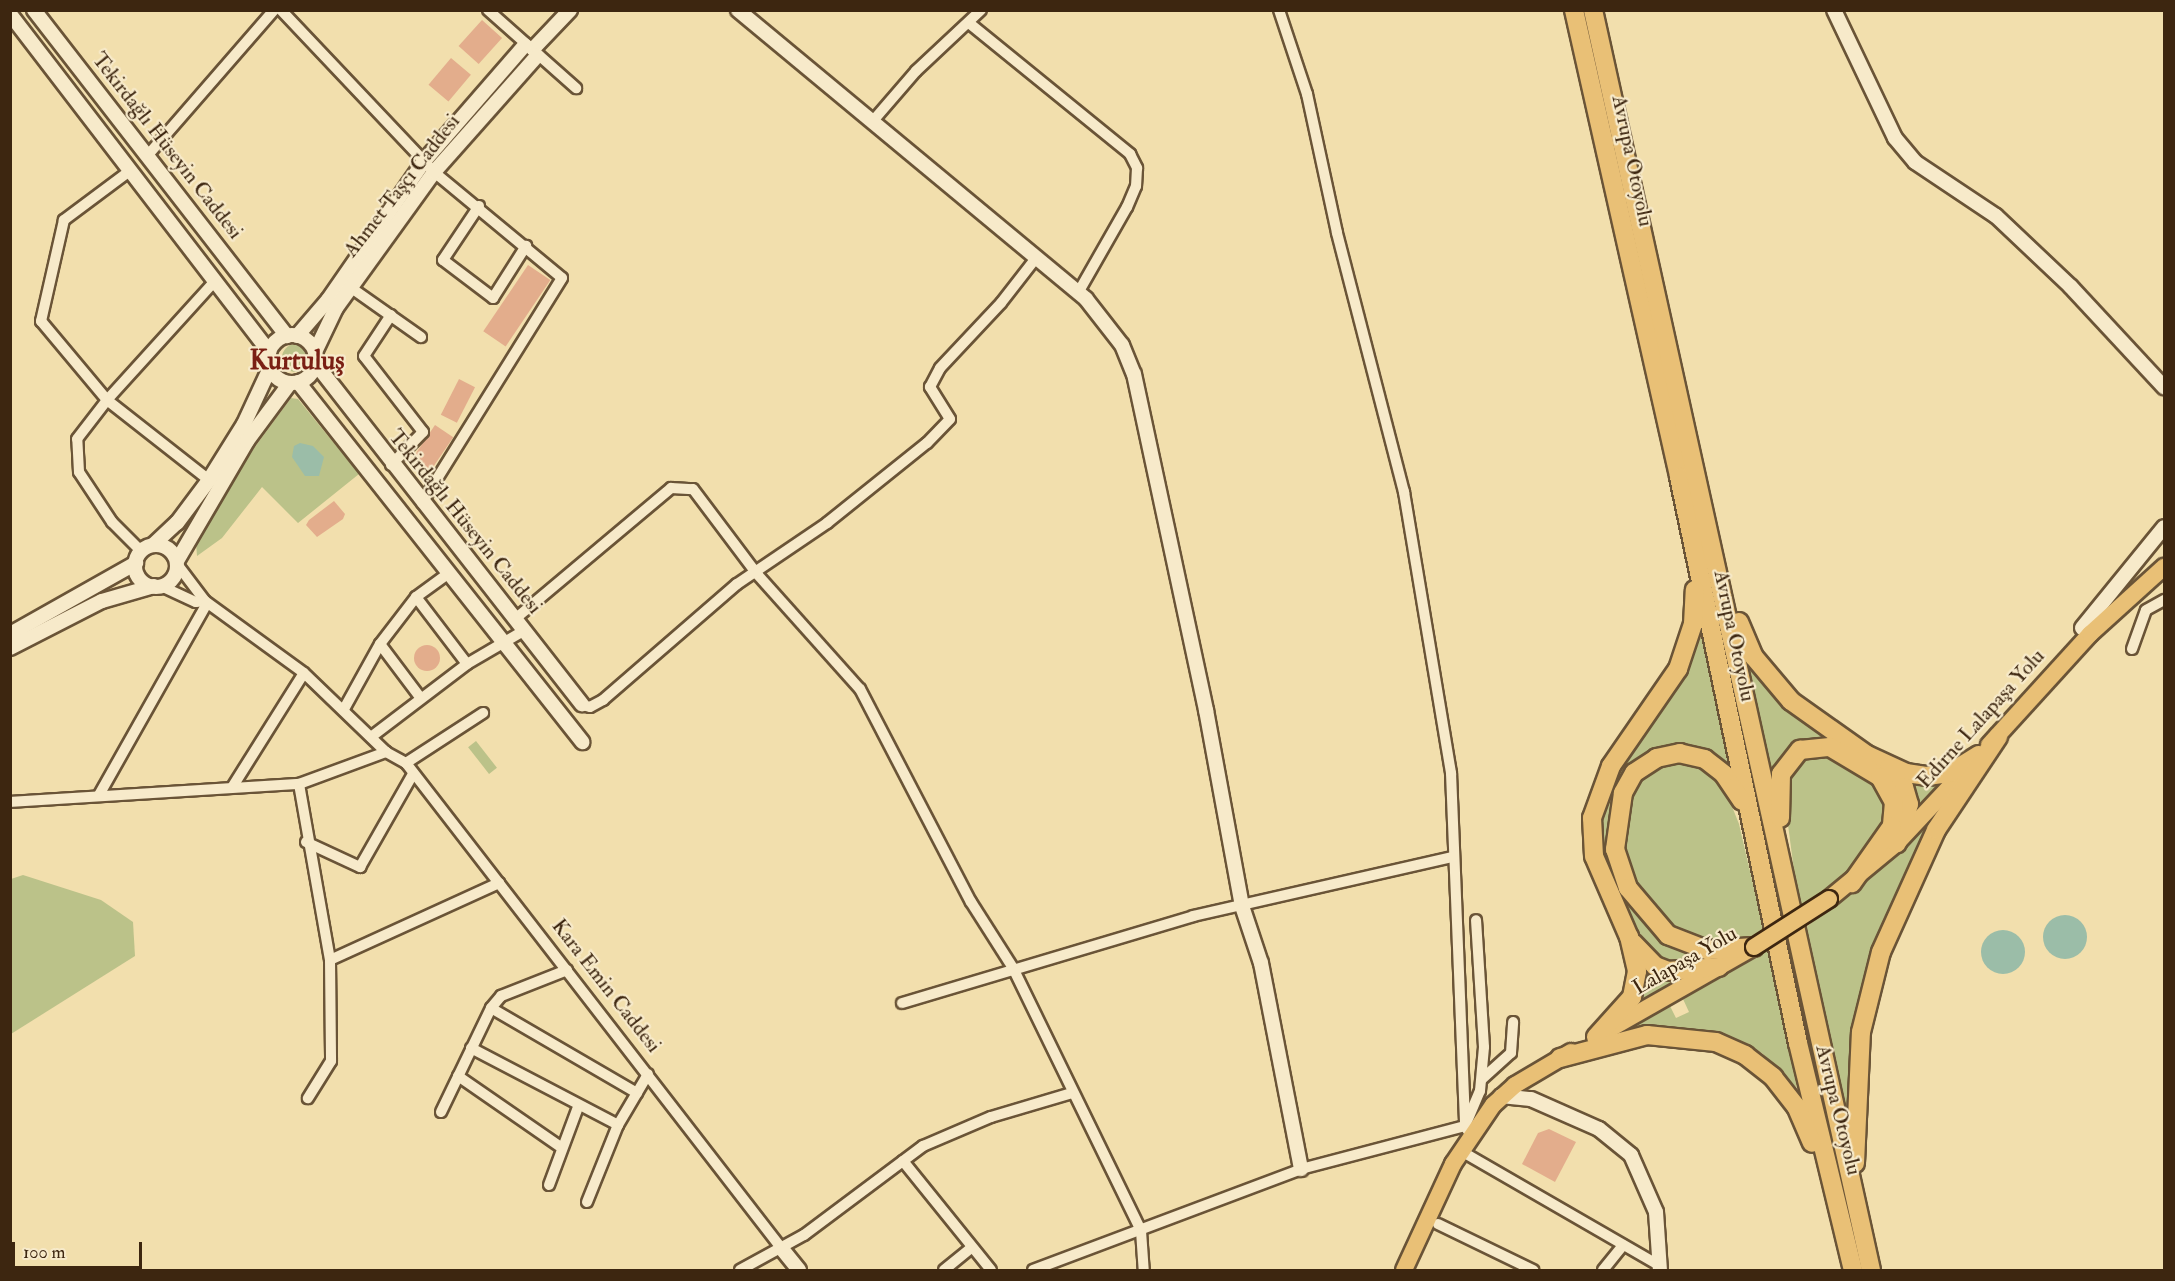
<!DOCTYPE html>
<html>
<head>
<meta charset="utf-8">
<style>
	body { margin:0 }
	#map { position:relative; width:2175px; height:1281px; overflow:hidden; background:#f2dfad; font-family:"IM FELL Double Pica",serif }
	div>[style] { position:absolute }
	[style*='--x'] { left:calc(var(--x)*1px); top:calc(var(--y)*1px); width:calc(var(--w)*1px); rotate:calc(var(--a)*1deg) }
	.green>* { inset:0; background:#bbc289; transform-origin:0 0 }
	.round { border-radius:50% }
	.water>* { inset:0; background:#9bbda8 }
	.building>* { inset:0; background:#e3ad8c; transform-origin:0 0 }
	.roads { filter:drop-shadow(2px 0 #6a5437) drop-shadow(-2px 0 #6a5437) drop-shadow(0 2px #6a5437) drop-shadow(0 -2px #6a5437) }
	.street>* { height:10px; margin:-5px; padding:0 5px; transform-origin:5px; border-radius:5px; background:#f7eaca }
	.secondary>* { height:14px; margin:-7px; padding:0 7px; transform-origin:7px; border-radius:7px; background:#f7eaca }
	.secondary>.ring { margin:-7px; padding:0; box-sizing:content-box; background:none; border:14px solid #f7eaca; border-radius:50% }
	.primary>* { height:16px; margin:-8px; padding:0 8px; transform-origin:8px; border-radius:8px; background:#e9c076 }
	.highway>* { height:18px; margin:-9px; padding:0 9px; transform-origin:9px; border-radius:9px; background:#e9c076 }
	.bridges { filter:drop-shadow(2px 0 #3d2610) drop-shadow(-2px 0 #3d2610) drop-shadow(0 2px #3d2610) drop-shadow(0 -2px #3d2610) }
	.primary-bridge>* { height:16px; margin:-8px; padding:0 8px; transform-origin:8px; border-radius:8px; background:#e9c076 }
	span { translate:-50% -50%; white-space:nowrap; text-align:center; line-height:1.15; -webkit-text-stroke:4.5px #f7eaca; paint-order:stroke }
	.street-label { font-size:21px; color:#3d2610 }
	.district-label { font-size:27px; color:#7a1f14; font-weight:700 }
	.frame { position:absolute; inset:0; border:12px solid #3d2610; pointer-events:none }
	.scale { position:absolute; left:12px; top:1242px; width:130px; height:27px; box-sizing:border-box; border:3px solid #3d2610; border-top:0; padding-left:8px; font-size:18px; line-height:21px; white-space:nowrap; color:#3d2610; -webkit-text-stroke:4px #f7eaca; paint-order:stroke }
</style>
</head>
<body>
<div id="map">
	<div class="green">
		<div class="round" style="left:282px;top:344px;width:28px;height:28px"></div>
		<div style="clip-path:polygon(291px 398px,298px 399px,359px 474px,298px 523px,262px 487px,222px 538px,197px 556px,196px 543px,241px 466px)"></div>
		<div style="clip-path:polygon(1696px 637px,1703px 638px,1732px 775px,1679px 746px,1617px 793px,1608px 832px,1610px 853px,1641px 918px,1663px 940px,1715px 960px,1661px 962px,1640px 946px,1601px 866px,1597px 808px)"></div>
		<div style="clip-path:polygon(1744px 653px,1833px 739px,1816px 740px,1774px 790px)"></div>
		<div style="left:476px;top:741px;width:34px;height:10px;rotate:52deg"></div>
		<div style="clip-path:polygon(1818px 750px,1882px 788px,1888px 821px,1849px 874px,1799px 908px,1783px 787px,1807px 752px)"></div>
		<div style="clip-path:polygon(1676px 760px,1711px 770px,1725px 789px,1739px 824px,1764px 931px,1749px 940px,1717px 945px,1687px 938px,1662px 920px,1640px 893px,1626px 847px,1633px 789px,1654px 766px)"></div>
		<div style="clip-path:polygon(1914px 780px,1946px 780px,1913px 817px,1909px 785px)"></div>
		<div style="clip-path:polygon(1941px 806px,1903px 882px,1849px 1118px,1845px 1119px,1805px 928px,1888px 862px)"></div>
		<div style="clip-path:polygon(23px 875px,101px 900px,133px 922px,135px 956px,11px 1034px,11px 879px)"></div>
		<div style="clip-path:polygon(1768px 950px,1797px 1088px,1762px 1053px,1711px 1031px,1649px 1027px,1616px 1034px,1670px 1006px,1676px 1018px,1689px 1012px,1683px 999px)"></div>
		<div style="clip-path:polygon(1641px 966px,1687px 976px,1631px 1009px)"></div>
	</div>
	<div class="water">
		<div style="clip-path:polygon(300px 443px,313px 446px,324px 457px,319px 476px,305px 476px,292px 457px,294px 446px)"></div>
		<div class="round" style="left:2043px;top:915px;width:44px;height:44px"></div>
		<div class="round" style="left:1981px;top:930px;width:44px;height:44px"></div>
	</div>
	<div class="building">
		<div style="left:482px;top:20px;width:27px;height:35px;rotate:42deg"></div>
		<div style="left:451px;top:58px;width:26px;height:35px;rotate:40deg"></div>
		<div style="left:528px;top:265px;width:27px;height:80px;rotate:34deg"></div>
		<div style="left:459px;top:379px;width:18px;height:40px;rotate:27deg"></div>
		<div style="left:435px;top:425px;width:22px;height:42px;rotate:34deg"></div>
		<div style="clip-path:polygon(334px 501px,345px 514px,343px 519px,317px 537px,306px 525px,309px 520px)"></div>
		<div class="round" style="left:414px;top:645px;width:26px;height:26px"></div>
		<div style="clip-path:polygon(1549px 1129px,1576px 1142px,1555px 1182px,1522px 1164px,1538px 1133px)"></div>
	</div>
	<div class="roads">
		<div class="street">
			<div style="--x:281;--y:10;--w:223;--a:46.6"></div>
			<div style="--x:434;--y:172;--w:166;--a:39.6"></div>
			<div style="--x:562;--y:278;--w:265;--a:121.9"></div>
			<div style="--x:488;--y:10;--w:118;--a:41.6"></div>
			<div style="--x:1279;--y:10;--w:89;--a:71.6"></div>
			<div style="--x:1307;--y:94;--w:142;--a:77.8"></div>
			<div style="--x:1337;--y:233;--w:268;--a:75.5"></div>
			<div style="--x:1404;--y:492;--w:285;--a:80.5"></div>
			<div style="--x:1451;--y:773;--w:353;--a:87.7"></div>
			<div style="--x:1465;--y:1126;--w:13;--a:58"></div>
			<div style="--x:969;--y:23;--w:208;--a:39.1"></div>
			<div style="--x:1130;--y:154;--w:16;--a:63"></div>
			<div style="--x:1137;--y:168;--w:18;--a:93"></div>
			<div style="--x:1136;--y:186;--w:23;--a:113"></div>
			<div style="--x:1127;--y:207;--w:99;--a:119.7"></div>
			<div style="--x:872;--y:122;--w:67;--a:-49.2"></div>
			<div style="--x:916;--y:71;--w:89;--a:-43.2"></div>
			<div style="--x:148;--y:155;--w:192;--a:-49"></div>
			<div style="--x:131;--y:170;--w:84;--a:143.3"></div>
			<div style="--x:64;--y:220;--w:104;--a:102.8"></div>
			<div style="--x:41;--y:321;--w:103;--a:50.1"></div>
			<div style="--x:107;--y:400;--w:162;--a:-47.8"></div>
			<div style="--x:479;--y:206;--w:65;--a:123.7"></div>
			<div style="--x:443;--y:260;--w:63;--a:37.2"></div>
			<div style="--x:493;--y:298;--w:62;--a:-57.6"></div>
			<div style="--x:350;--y:287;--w:87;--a:35.2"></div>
			<div style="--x:391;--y:465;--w:46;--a:-45.9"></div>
			<div style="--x:423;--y:432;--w:96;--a:-127.8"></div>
			<div style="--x:364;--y:356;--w:49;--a:-56.6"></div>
			<div style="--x:141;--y:551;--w:41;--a:-135"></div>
			<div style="--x:112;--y:522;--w:60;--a:-123.4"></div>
			<div style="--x:79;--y:472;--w:33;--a:-93"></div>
			<div style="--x:77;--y:439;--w:49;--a:-52.4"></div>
			<div style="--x:107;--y:400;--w:130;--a:38.1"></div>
			<div style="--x:177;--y:564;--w:46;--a:52.9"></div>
			<div style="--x:205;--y:601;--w:122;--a:36"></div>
			<div style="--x:304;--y:673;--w:114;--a:43.9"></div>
			<div style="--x:386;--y:752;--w:23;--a:29"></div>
			<div style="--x:406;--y:763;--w:614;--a:52.27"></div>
			<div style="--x:161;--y:586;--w:38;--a:25"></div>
			<div style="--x:196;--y:602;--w:9;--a:-6"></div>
			<div style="--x:416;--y:597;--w:84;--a:52.7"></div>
			<div style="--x:515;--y:619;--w:204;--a:-40"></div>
			<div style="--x:671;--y:488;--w:22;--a:3"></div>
			<div style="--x:693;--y:489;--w:106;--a:53"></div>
			<div style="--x:757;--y:574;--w:154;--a:48.2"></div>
			<div style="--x:860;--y:689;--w:240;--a:62.5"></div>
			<div style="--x:971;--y:902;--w:78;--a:57.5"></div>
			<div style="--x:1013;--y:968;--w:292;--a:64"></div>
			<div style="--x:1141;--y:1231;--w:39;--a:86"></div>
			<div style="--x:380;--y:644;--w:66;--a:53"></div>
			<div style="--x:2132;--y:649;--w:41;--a:-70.3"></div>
			<div style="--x:2146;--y:610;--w:21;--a:-29"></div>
			<div style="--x:582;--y:705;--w:8;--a:14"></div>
			<div style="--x:590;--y:707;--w:15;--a:-28"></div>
			<div style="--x:603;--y:700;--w:177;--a:-40.9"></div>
			<div style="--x:737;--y:584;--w:109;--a:-34.1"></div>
			<div style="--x:827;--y:523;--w:128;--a:-38.7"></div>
			<div style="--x:927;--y:443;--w:33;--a:-46"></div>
			<div style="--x:950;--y:419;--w:38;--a:-122"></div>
			<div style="--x:930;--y:387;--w:21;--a:-62"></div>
			<div style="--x:940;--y:368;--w:89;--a:-46.8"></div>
			<div style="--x:1001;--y:303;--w:57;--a:-52.1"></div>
			<div style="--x:344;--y:709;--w:74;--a:-61"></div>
			<div style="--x:380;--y:644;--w:59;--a:-52.5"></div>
			<div style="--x:416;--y:597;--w:41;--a:-36"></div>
			<div style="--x:371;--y:737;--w:121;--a:-37.2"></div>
			<div style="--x:467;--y:664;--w:67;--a:-30.4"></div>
			<div style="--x:406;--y:763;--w:92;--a:-33"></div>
			<div style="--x:299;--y:784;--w:179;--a:80"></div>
			<div style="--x:330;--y:960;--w:101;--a:89.4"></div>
			<div style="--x:331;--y:1061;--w:44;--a:121.9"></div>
			<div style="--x:233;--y:786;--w:133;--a:-57.9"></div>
			<div style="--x:99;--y:795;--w:220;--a:-60.6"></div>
			<div style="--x:10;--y:802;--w:290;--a:-3.6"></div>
			<div style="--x:299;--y:784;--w:93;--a:-20.2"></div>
			<div style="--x:306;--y:842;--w:60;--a:24.8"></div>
			<div style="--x:360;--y:867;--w:107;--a:-60.3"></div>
			<div style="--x:330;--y:960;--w:186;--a:-24.5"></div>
			<div style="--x:902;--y:1003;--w:304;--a:-16.6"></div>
			<div style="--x:1193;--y:916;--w:267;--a:-12.8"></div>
			<div style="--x:491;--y:1008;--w:169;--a:30.2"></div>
			<div style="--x:471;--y:1048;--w:166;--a:27.6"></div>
			<div style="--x:458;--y:1076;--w:126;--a:34.7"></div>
			<div style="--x:1482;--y:1079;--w:39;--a:-42"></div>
			<div style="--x:1511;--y:1053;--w:31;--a:-86"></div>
			<div style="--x:441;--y:1112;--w:115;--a:-64.3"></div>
			<div style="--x:491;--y:1008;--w:16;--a:-50"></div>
			<div style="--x:501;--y:996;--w:71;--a:-21.5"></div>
			<div style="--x:1468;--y:1155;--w:222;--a:30"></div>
			<div style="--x:903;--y:1161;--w:140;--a:51.1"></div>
			<div style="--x:549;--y:1185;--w:83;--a:-69.6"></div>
			<div style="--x:587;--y:1202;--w:83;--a:-68.1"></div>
			<div style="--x:618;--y:1125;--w:59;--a:-59.5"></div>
			<div style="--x:1438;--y:1224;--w:106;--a:25.8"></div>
			<div style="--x:740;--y:1270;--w:73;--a:-28.7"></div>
			<div style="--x:804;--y:1235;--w:149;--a:-36.8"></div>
			<div style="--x:923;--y:1146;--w:74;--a:-23.1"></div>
			<div style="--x:991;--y:1117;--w:84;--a:-16.5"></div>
			<div style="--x:944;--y:1270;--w:35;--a:-39"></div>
			<div style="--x:1033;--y:1270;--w:286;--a:-20.6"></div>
			<div style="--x:1301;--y:1169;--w:170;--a:-14.7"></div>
			<div style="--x:1465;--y:1126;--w:38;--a:-67"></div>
			<div style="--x:1480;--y:1091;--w:44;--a:-84.8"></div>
			<div style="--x:1484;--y:1047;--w:127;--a:-93.6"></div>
			<div style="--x:1603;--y:1270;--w:32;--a:-51"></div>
		</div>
		<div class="secondary">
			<div style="--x:34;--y:10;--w:413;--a:52.2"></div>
			<div style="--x:738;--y:10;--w:452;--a:39.7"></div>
			<div style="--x:1086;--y:299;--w:58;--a:52"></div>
			<div style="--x:1122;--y:345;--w:31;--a:68"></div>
			<div style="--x:1134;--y:374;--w:344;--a:77.9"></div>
			<div style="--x:1206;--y:710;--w:199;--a:79.6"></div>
			<div style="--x:1242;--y:906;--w:60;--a:71.6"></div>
			<div style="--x:1261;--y:963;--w:210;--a:79"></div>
			<div style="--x:1834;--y:10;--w:142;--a:64.5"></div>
			<div style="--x:1895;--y:138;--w:31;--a:50"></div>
			<div style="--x:1915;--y:162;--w:97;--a:33.7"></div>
			<div style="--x:1996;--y:216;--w:103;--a:43.4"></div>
			<div style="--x:2071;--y:287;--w:137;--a:47.1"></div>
			<div style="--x:10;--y:14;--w:426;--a:52.5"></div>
			<div style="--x:533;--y:49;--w:54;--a:-46.5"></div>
			<div class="ring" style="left:268px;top:335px;width:34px;height:34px"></div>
			<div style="--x:297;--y:336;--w:48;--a:-49.3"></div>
			<div style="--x:328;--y:300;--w:170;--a:-55.3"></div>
			<div style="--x:425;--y:160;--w:152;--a:-49"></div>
			<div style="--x:315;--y:352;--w:49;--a:-64.5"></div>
			<div style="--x:336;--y:308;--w:168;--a:-54.2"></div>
			<div style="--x:434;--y:172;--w:155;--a:-48.4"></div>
			<div style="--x:316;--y:364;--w:432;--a:52"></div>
			<div style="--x:298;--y:382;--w:459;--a:51.7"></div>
			<div style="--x:153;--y:545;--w:33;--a:-43"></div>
			<div style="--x:177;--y:523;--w:54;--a:-53.3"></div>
			<div style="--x:209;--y:480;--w:66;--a:-58"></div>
			<div style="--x:244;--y:424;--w:62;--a:-65.1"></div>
			<div class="ring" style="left:135px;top:545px;width:28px;height:28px"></div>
			<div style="--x:177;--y:561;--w:139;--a:-59.7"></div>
			<div style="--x:247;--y:441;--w:72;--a:-53.4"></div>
			<div style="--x:2082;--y:628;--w:130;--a:-50.9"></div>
			<div style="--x:10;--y:634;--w:145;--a:-29.4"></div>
			<div style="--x:10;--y:648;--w:103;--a:-27.1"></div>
			<div style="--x:102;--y:601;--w:54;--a:-16.1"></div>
			<div style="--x:1501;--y:1096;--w:30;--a:6"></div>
			<div style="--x:1531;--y:1099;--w:74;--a:23.8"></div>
			<div style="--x:1599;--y:1129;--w:41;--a:39.1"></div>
			<div style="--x:1631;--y:1155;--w:62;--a:66.3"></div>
			<div style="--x:1656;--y:1212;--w:58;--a:86.1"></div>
			<div style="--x:782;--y:1249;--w:27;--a:51"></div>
		</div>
		<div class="primary">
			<div style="--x:1989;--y:745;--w:150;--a:-47.7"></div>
			<div style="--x:2090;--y:634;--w:100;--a:-42.2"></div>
			<div style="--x:1829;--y:899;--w:88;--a:-39.5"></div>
			<div style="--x:1897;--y:843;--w:108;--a:-46.9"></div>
			<div style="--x:1601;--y:1034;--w:176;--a:-29.6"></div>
			<div style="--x:1404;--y:1270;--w:117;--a:-65.2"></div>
			<div style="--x:1453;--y:1164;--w:71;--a:-55.9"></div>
			<div style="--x:1493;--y:1105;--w:30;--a:-42"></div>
			<div style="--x:1515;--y:1085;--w:65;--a:-30.5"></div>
		</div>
		<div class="highway">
			<div style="--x:1574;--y:10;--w:479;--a:77.3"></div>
			<div style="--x:1679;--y:477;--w:578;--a:78.13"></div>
			<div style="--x:1798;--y:1043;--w:234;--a:76.4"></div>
			<div style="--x:1593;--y:10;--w:1290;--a:77.56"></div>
			<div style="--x:1739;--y:622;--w:38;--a:67"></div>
			<div style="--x:1754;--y:657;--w:57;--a:49.9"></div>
			<div style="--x:1791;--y:701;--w:93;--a:35.4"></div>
			<div style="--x:1867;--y:755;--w:43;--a:24.8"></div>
			<div style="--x:1906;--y:773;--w:22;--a:8"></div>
			<div style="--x:1928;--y:776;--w:22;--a:-8"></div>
			<div style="--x:1950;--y:773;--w:34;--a:-32"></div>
			<div style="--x:1889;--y:768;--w:24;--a:52"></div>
			<div style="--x:1904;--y:787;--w:18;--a:74"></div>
			<div style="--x:1909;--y:804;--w:41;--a:107.1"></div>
			<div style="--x:1742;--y:801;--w:32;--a:-124"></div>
			<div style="--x:1724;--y:774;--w:24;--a:-142"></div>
			<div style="--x:1705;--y:759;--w:26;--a:-167"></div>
			<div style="--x:1680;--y:753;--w:24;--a:168"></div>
			<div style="--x:1657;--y:758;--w:27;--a:147"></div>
			<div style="--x:1634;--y:773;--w:23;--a:119"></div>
			<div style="--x:1623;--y:793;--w:57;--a:98.1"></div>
			<div style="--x:1615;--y:849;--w:41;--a:71.6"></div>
			<div style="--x:1628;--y:888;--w:62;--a:49.6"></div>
			<div style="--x:1668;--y:935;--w:42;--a:21"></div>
			<div style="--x:1707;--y:950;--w:47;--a:-3.7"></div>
			<div style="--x:1780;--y:818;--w:44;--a:-88.7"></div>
			<div style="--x:1781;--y:774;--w:31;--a:-52"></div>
			<div style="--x:1800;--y:750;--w:30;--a:-6"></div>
			<div style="--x:1830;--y:747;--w:58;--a:31"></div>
			<div style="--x:1880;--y:777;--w:29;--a:61"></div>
			<div style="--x:1894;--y:802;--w:24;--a:95"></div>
			<div style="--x:1892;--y:826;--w:70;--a:125.1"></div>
			<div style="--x:1633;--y:943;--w:32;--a:46"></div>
			<div style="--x:1655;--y:966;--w:14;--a:21"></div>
			<div style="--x:1668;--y:971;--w:51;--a:-4.5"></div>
			<div style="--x:1596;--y:1037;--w:54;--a:-48"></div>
			<div style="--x:1632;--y:997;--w:26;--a:-79"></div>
			<div style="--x:1637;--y:971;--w:35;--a:-103"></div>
			<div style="--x:1629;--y:937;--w:88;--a:-113.4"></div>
			<div style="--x:1594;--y:856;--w:38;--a:-93"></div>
			<div style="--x:1592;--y:818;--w:55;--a:-69.9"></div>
			<div style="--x:1611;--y:766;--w:118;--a:-55.4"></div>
			<div style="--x:1678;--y:669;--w:47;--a:-71.6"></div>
			<div style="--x:1693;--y:624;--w:34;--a:-87"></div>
			<div style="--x:1560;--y:1058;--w:90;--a:-14.8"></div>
			<div style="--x:1647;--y:1035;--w:69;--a:5.8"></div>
			<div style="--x:1716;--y:1042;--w:32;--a:24"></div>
			<div style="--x:1745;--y:1055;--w:36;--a:38"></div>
			<div style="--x:1773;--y:1077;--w:37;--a:52"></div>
			<div style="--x:1796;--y:1106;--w:40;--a:66.6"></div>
			<div style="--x:1855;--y:1163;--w:131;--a:-87.4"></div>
			<div style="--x:1861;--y:1032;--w:82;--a:-76"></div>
			<div style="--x:1881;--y:952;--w:134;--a:-65.7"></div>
			<div style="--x:1936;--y:830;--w:112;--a:-56.3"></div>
		</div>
	</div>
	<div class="bridges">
		<div class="primary-bridge">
			<div style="--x:1754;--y:947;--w:89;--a:-32.6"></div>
		</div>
	</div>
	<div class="street-label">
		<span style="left:167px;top:146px;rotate:52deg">Tekirdağlı Hüseyin Caddesi</span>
		<span style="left:1632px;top:161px;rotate:78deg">Avrupa Otoyolu</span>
		<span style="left:402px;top:186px;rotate:-52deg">Ahmet Taşçı Caddesi</span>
		<span style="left:465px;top:522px;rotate:51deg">Tekirdağlı Hüseyin Caddesi</span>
		<span style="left:1734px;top:636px;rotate:78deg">Avrupa Otoyolu</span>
		<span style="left:1981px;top:719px;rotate:-48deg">Edirne Lalapaşa Yolu</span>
		<span style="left:1685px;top:961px;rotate:-30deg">Lalapaşa Yolu</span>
		<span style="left:606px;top:986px;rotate:52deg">Kara Emin Caddesi</span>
		<span style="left:1838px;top:1110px;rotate:76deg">Avrupa Otoyolu</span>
	</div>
	<div class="district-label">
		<span style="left:297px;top:361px">Kurtuluş</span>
	</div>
	<div class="frame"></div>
	<div class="scale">100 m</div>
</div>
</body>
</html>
